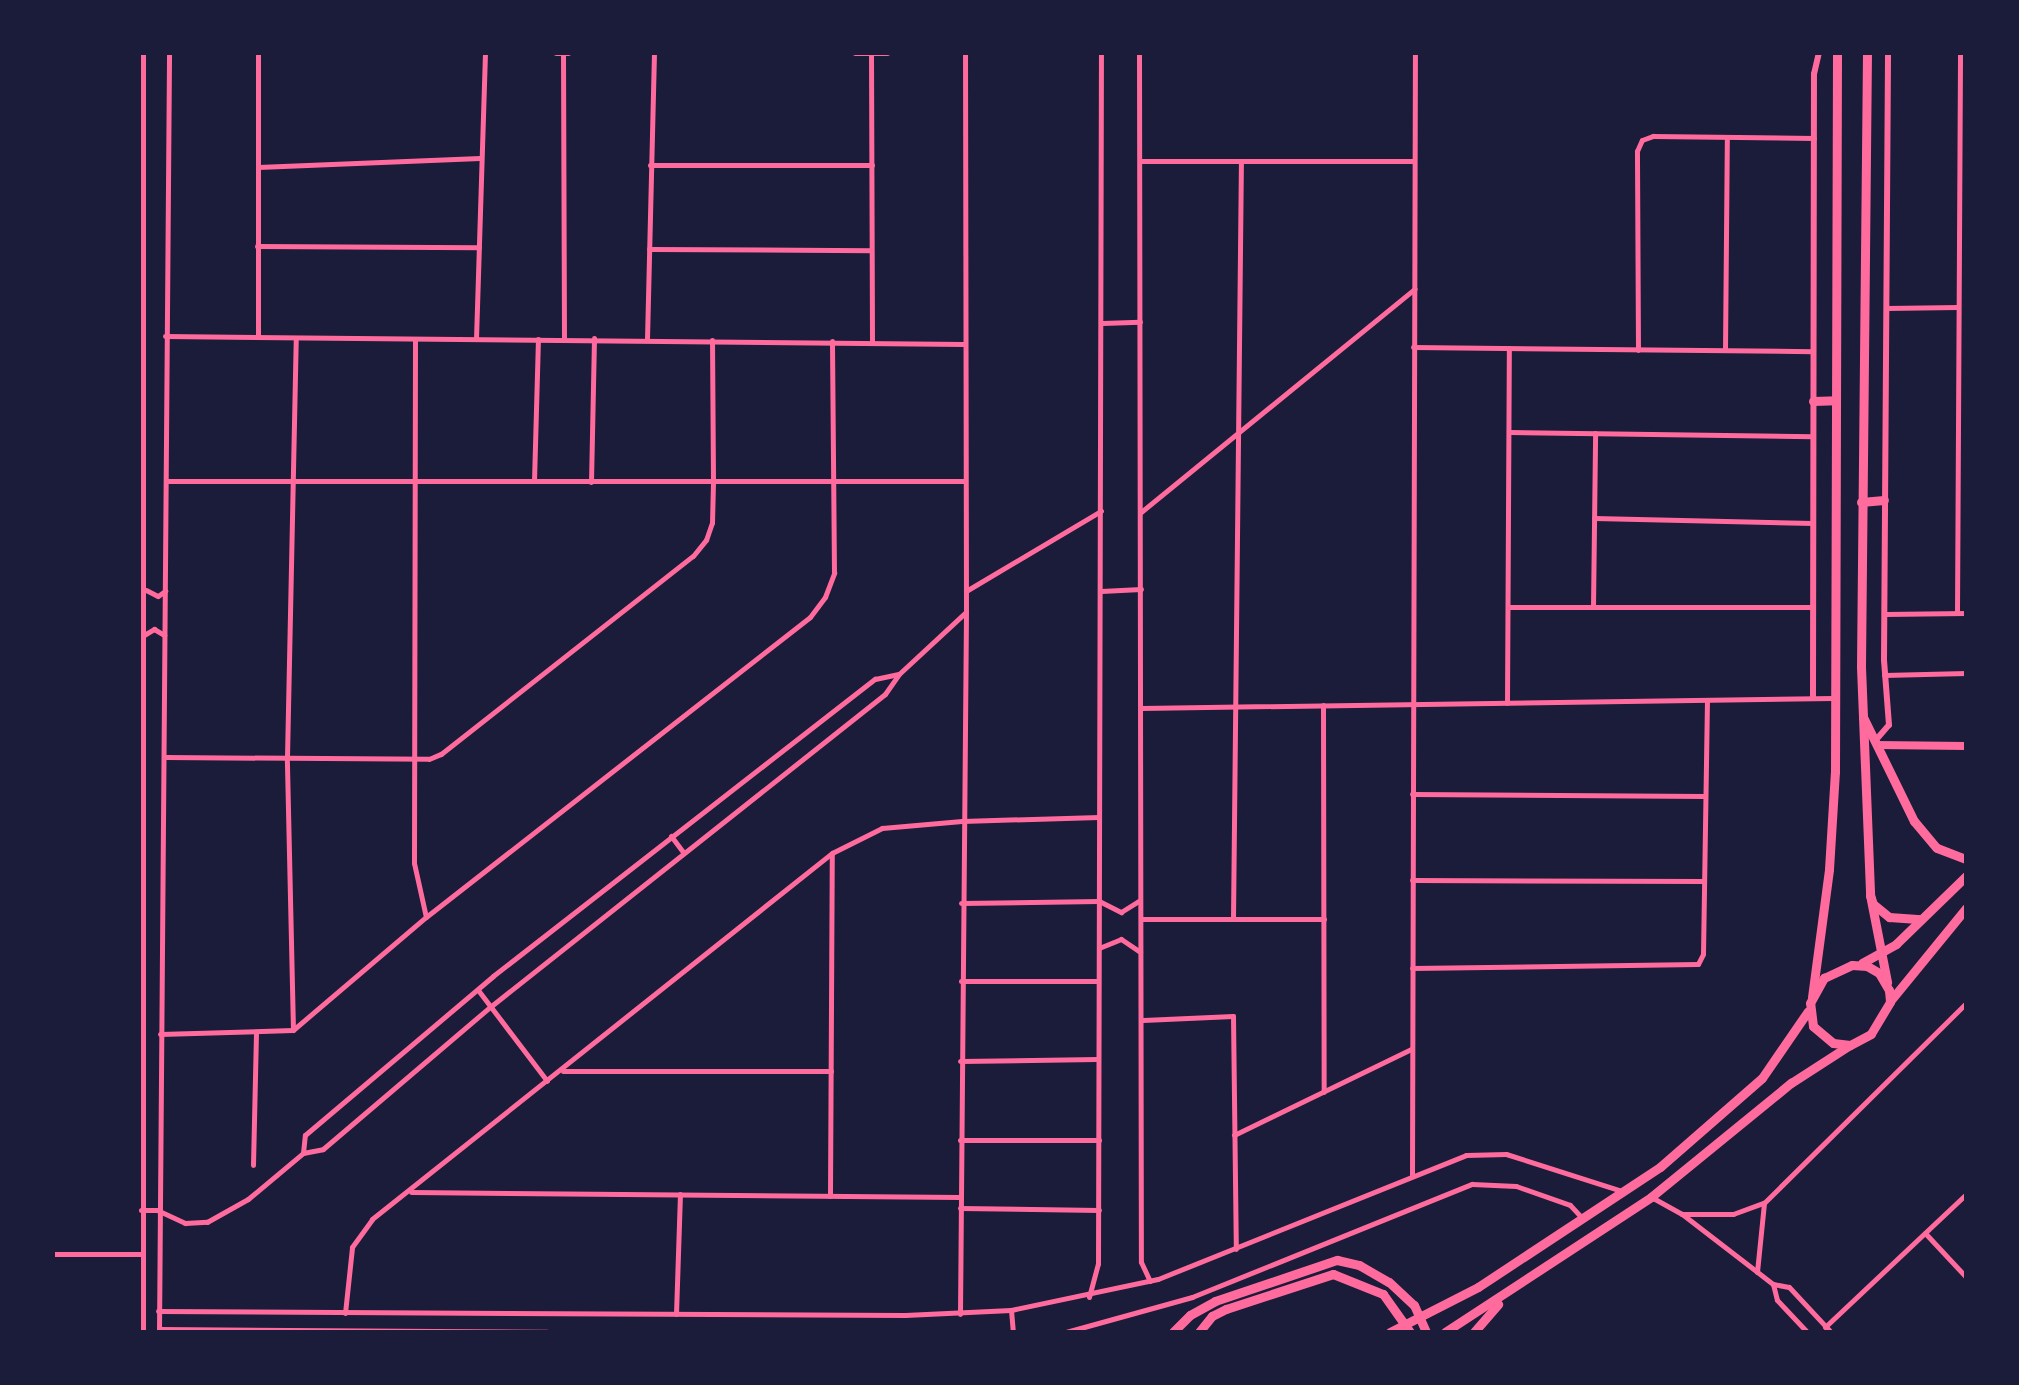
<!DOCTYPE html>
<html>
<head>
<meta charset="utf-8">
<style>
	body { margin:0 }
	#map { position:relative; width:2019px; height:1385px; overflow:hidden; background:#1b1b3a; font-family:"Playfair Display",serif }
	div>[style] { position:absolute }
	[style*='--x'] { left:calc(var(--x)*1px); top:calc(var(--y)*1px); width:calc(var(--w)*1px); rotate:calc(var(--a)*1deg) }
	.minor>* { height:5px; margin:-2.5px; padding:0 2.5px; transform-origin:2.5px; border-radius:2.5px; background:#ff6b9d }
	.tertiary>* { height:6px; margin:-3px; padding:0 3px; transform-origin:3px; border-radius:3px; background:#ff6b9d }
	.secondary>* { height:8px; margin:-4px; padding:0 4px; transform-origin:4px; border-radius:4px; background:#ff6b9d }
	.primary>* { height:9px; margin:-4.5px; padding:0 4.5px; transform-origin:4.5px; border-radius:4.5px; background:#ff6b9d }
	.trunk>* { height:9px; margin:-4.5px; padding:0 4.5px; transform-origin:4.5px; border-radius:4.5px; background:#ff6b9d }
	span { translate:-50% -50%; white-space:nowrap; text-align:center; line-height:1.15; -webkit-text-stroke:9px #1b1b3a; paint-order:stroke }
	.frame { position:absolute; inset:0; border:55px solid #1b1b3a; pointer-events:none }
</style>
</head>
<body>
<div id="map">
	<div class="minor">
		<div style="--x:1139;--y:52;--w:1210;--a:89.91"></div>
		<div style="--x:1141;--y:1262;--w:21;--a:65"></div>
		<div style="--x:563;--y:53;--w:285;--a:89.8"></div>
		<div style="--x:871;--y:53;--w:289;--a:89.8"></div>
		<div style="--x:1140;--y:161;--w:274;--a:0"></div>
		<div style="--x:650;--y:165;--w:222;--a:0"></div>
		<div style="--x:258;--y:167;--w:222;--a:-2.3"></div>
		<div style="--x:257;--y:246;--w:222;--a:0.3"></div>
		<div style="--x:649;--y:249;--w:222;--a:0.3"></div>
		<div style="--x:1886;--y:308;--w:72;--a:-0.8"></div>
		<div style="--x:1102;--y:323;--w:38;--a:-2"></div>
		<div style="--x:165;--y:336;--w:799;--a:0.57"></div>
		<div style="--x:258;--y:337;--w:285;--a:-90"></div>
		<div style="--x:415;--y:339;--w:524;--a:90.11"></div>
		<div style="--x:414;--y:863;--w:55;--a:77.5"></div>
		<div style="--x:476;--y:339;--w:287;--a:-88.2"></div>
		<div style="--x:647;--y:339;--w:287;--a:-88.6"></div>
		<div style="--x:1413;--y:347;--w:400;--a:0.6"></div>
		<div style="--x:1638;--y:350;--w:199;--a:-90.3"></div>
		<div style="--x:1637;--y:151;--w:12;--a:-66"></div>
		<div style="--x:1642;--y:140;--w:12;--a:-20"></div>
		<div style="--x:1653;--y:136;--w:161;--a:0.7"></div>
		<div style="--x:1725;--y:350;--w:213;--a:-89.5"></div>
		<div style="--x:1509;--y:432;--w:304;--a:0.8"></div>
		<div style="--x:166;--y:481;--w:797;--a:0"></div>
		<div style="--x:534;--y:481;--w:142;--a:-88.4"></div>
		<div style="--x:591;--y:482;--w:144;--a:-88.8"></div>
		<div style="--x:1141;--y:512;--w:353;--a:-39.2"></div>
		<div style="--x:1594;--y:518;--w:219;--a:1.3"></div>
		<div style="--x:146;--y:590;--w:13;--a:27"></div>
		<div style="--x:158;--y:596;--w:9;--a:-36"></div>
		<div style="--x:966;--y:591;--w:157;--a:-30.7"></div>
		<div style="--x:1101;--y:591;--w:40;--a:-2.9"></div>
		<div style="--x:1508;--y:607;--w:305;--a:0"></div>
		<div style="--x:1593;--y:607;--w:174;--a:-89.3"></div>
		<div style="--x:1957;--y:613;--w:561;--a:-89.69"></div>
		<div style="--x:1885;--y:614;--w:81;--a:-0.7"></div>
		<div style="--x:144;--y:635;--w:12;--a:-31"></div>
		<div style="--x:154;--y:629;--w:12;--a:31"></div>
		<div style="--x:1884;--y:675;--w:82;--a:-1.4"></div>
		<div style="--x:1507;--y:703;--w:355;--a:-89.7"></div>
		<div style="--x:1323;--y:705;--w:387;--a:89.9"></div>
		<div style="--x:1141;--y:708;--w:692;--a:-0.83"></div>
		<div style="--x:165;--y:757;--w:264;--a:0.4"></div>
		<div style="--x:429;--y:759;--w:13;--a:-23"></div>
		<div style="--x:441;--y:754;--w:320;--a:-38.2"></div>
		<div style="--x:693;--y:556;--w:21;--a:-51"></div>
		<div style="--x:706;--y:540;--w:18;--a:-71"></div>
		<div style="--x:712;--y:523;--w:42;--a:-88.6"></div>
		<div style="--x:713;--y:481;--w:141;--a:-90.4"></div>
		<div style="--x:1412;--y:794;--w:292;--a:0.4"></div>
		<div style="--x:671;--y:836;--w:20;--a:53"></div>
		<div style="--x:1412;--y:880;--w:292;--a:0.2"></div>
		<div style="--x:961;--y:903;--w:138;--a:-0.8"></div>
		<div style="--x:1099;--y:901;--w:25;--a:27"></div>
		<div style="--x:1121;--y:912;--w:22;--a:-32"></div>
		<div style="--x:1142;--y:919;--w:182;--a:0"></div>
		<div style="--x:1233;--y:919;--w:758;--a:-89.4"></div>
		<div style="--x:1099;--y:948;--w:24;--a:-22"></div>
		<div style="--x:1121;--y:939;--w:23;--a:34"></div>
		<div style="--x:1412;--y:968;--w:286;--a:-0.8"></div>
		<div style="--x:1698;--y:964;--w:11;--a:-63"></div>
		<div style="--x:1703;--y:954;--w:254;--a:-89.1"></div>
		<div style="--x:961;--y:981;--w:137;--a:0"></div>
		<div style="--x:478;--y:990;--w:114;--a:52.8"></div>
		<div style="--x:1143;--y:1020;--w:90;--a:-2.5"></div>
		<div style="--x:1233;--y:1016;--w:233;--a:89.3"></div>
		<div style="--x:293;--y:1030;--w:273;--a:-91.3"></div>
		<div style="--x:287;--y:757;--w:419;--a:-88.8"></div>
		<div style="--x:160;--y:1034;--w:133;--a:-1.7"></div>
		<div style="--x:293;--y:1030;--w:175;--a:-40.4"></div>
		<div style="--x:426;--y:917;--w:487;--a:-38"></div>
		<div style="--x:810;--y:617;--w:25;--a:-53"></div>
		<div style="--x:825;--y:597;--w:26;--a:-69"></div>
		<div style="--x:834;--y:573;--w:232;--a:-90.5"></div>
		<div style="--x:960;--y:1061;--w:137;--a:-0.8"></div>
		<div style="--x:563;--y:1071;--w:268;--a:0"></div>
		<div style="--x:1234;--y:1135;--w:197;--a:-25.9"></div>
		<div style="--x:960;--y:1140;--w:139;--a:0"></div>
		<div style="--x:303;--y:1153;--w:18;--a:-84"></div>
		<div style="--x:305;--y:1135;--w:246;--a:-40.2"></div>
		<div style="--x:493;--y:976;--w:484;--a:-37.9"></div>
		<div style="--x:875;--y:679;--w:24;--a:-12"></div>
		<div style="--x:253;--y:1165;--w:132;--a:-88.7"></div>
		<div style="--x:1412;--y:1176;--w:1124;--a:-89.85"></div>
		<div style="--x:411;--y:1192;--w:549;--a:0.52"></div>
		<div style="--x:830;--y:1196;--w:342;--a:-89.7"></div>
		<div style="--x:1653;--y:1198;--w:33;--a:29"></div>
		<div style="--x:1682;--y:1214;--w:115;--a:37.6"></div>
		<div style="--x:1773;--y:1284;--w:16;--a:11"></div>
		<div style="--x:1789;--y:1287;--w:62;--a:47"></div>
		<div style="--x:960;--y:1208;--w:139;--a:0.8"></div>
		<div style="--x:141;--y:1210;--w:16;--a:0"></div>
		<div style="--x:157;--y:1210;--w:31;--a:25"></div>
		<div style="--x:185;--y:1223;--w:22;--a:-3"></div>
		<div style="--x:207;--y:1222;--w:47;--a:-29.3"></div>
		<div style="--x:248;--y:1199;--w:72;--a:-39.9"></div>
		<div style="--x:303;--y:1153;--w:20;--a:-11"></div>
		<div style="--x:323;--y:1149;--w:219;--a:-40.4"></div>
		<div style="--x:490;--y:1007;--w:504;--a:-38.39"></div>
		<div style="--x:885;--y:694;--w:24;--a:-55"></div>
		<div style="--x:899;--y:674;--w:91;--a:-42.8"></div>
		<div style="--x:1682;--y:1214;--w:51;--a:0"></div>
		<div style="--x:1733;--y:1214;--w:33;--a:-20"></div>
		<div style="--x:1764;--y:1203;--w:284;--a:-44.7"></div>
		<div style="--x:1925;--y:1233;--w:60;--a:47"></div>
		<div style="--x:52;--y:1254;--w:91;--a:0"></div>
		<div style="--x:1757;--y:1272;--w:69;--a:-84.2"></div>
		<div style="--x:1773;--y:1284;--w:16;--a:76"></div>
		<div style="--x:1777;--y:1300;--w:44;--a:46.8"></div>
		<div style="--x:1089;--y:1297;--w:34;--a:-75"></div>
		<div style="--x:1098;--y:1264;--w:1212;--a:-89.86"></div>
		<div style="--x:1011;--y:1310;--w:22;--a:85"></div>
		<div style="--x:158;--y:1311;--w:747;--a:0.31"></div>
		<div style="--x:905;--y:1315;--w:106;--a:-2.7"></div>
		<div style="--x:1011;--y:1310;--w:150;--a:-11.9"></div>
		<div style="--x:1158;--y:1279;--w:332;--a:-21.9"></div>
		<div style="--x:1466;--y:1155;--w:40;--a:-1.4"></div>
		<div style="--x:1506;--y:1154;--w:122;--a:17.7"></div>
		<div style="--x:345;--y:1313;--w:66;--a:-83.9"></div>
		<div style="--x:352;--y:1247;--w:34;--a:-54"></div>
		<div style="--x:372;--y:1219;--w:588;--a:-38.51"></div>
		<div style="--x:832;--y:853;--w:56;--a:-26.6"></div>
		<div style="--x:882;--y:828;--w:80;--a:-5"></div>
		<div style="--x:962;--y:821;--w:137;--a:-1.7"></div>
		<div style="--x:676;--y:1314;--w:120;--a:-88.1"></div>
		<div style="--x:960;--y:1314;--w:702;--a:-89.51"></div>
		<div style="--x:966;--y:612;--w:560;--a:-90.1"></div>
		<div style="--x:1825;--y:1327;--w:194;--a:-43.3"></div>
		<div style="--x:159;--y:1329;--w:388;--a:0.4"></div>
		<div style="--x:143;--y:1332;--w:1280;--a:-90"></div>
		<div style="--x:159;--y:1332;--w:1280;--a:-89.55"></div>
		<div style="--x:1066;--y:1332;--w:131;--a:-15.5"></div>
		<div style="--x:1192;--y:1297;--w:302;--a:-22"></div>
		<div style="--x:1472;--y:1184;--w:44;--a:2.6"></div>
		<div style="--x:1516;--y:1186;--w:57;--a:19.4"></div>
		<div style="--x:1570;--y:1205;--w:18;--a:47"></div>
	</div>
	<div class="tertiary">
		<div style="--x:1813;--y:698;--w:624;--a:-89.91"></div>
		<div style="--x:1814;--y:74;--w:23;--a:-77"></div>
		<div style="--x:1875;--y:741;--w:21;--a:-49"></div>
		<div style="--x:1889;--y:725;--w:65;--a:-94.4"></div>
		<div style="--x:1884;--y:660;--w:608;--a:-89.62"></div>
	</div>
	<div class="secondary">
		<div style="--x:557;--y:52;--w:11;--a:0"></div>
		<div style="--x:856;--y:52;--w:31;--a:0"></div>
		<div style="--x:1877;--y:745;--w:89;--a:0.6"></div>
	</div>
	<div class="primary">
		<div style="--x:1867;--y:52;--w:615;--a:90.56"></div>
		<div style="--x:1861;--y:667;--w:228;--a:87.7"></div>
		<div style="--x:1870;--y:895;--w:89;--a:78.9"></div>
		<div style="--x:1813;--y:401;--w:23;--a:-2"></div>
		<div style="--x:1861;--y:502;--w:23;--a:-5"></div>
		<div style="--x:1812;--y:997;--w:129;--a:-82.4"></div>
		<div style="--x:1829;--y:869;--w:97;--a:-86.5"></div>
		<div style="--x:1835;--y:772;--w:720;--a:-89.84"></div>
		<div style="--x:1173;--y:1332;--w:24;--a:-45"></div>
		<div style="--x:1190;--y:1315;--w:29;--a:-29"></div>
		<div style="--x:1215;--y:1301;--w:129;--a:-18.6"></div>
		<div style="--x:1337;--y:1260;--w:23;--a:13"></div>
		<div style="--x:1359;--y:1265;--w:34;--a:30"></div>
		<div style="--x:1389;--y:1282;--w:34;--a:43"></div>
		<div style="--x:1414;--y:1305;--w:30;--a:66"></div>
		<div style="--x:1199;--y:1332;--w:21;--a:-51"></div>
		<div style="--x:1212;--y:1316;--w:16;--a:-27"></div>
		<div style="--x:1226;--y:1309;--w:113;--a:-18.1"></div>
		<div style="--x:1333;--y:1274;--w:54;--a:21.8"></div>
		<div style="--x:1383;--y:1294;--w:47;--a:54.6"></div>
	</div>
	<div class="trunk">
		<div style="--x:1863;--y:717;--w:116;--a:63.9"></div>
		<div style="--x:1914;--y:821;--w:35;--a:50"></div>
		<div style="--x:1937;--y:848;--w:31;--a:21"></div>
		<div style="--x:1870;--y:895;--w:9;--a:72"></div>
		<div style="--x:1873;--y:904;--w:21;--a:39"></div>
		<div style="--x:1889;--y:917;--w:32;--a:4"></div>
		<div style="--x:1862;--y:963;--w:39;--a:-29"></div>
		<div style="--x:1896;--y:944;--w:98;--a:-44.2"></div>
		<div style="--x:1852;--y:965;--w:15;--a:4"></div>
		<div style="--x:1867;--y:966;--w:14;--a:30"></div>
		<div style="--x:1879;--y:973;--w:20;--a:60"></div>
		<div style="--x:1889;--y:990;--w:12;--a:85"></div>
		<div style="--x:1890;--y:1002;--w:37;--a:121"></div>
		<div style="--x:1871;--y:1034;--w:24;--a:152"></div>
		<div style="--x:1850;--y:1045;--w:17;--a:-173"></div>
		<div style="--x:1833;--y:1043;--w:26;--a:-140"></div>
		<div style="--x:1813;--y:1026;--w:23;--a:-97"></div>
		<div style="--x:1810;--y:1003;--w:29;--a:-61"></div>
		<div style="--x:1824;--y:978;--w:31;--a:-25"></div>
		<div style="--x:1891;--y:1000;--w:119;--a:-50.8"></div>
		<div style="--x:1390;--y:1332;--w:99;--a:-27.1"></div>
		<div style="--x:1478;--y:1287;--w:218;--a:-33.4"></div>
		<div style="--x:1660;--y:1167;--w:135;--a:-41.1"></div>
		<div style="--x:1762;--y:1078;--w:81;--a:-55.5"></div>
		<div style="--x:1445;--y:1332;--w:246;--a:-33.2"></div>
		<div style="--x:1651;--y:1197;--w:181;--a:-39.2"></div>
		<div style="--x:1791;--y:1083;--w:70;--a:-32.8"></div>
		<div style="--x:1474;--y:1332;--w:37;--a:-49"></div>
	</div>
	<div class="frame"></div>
</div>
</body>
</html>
